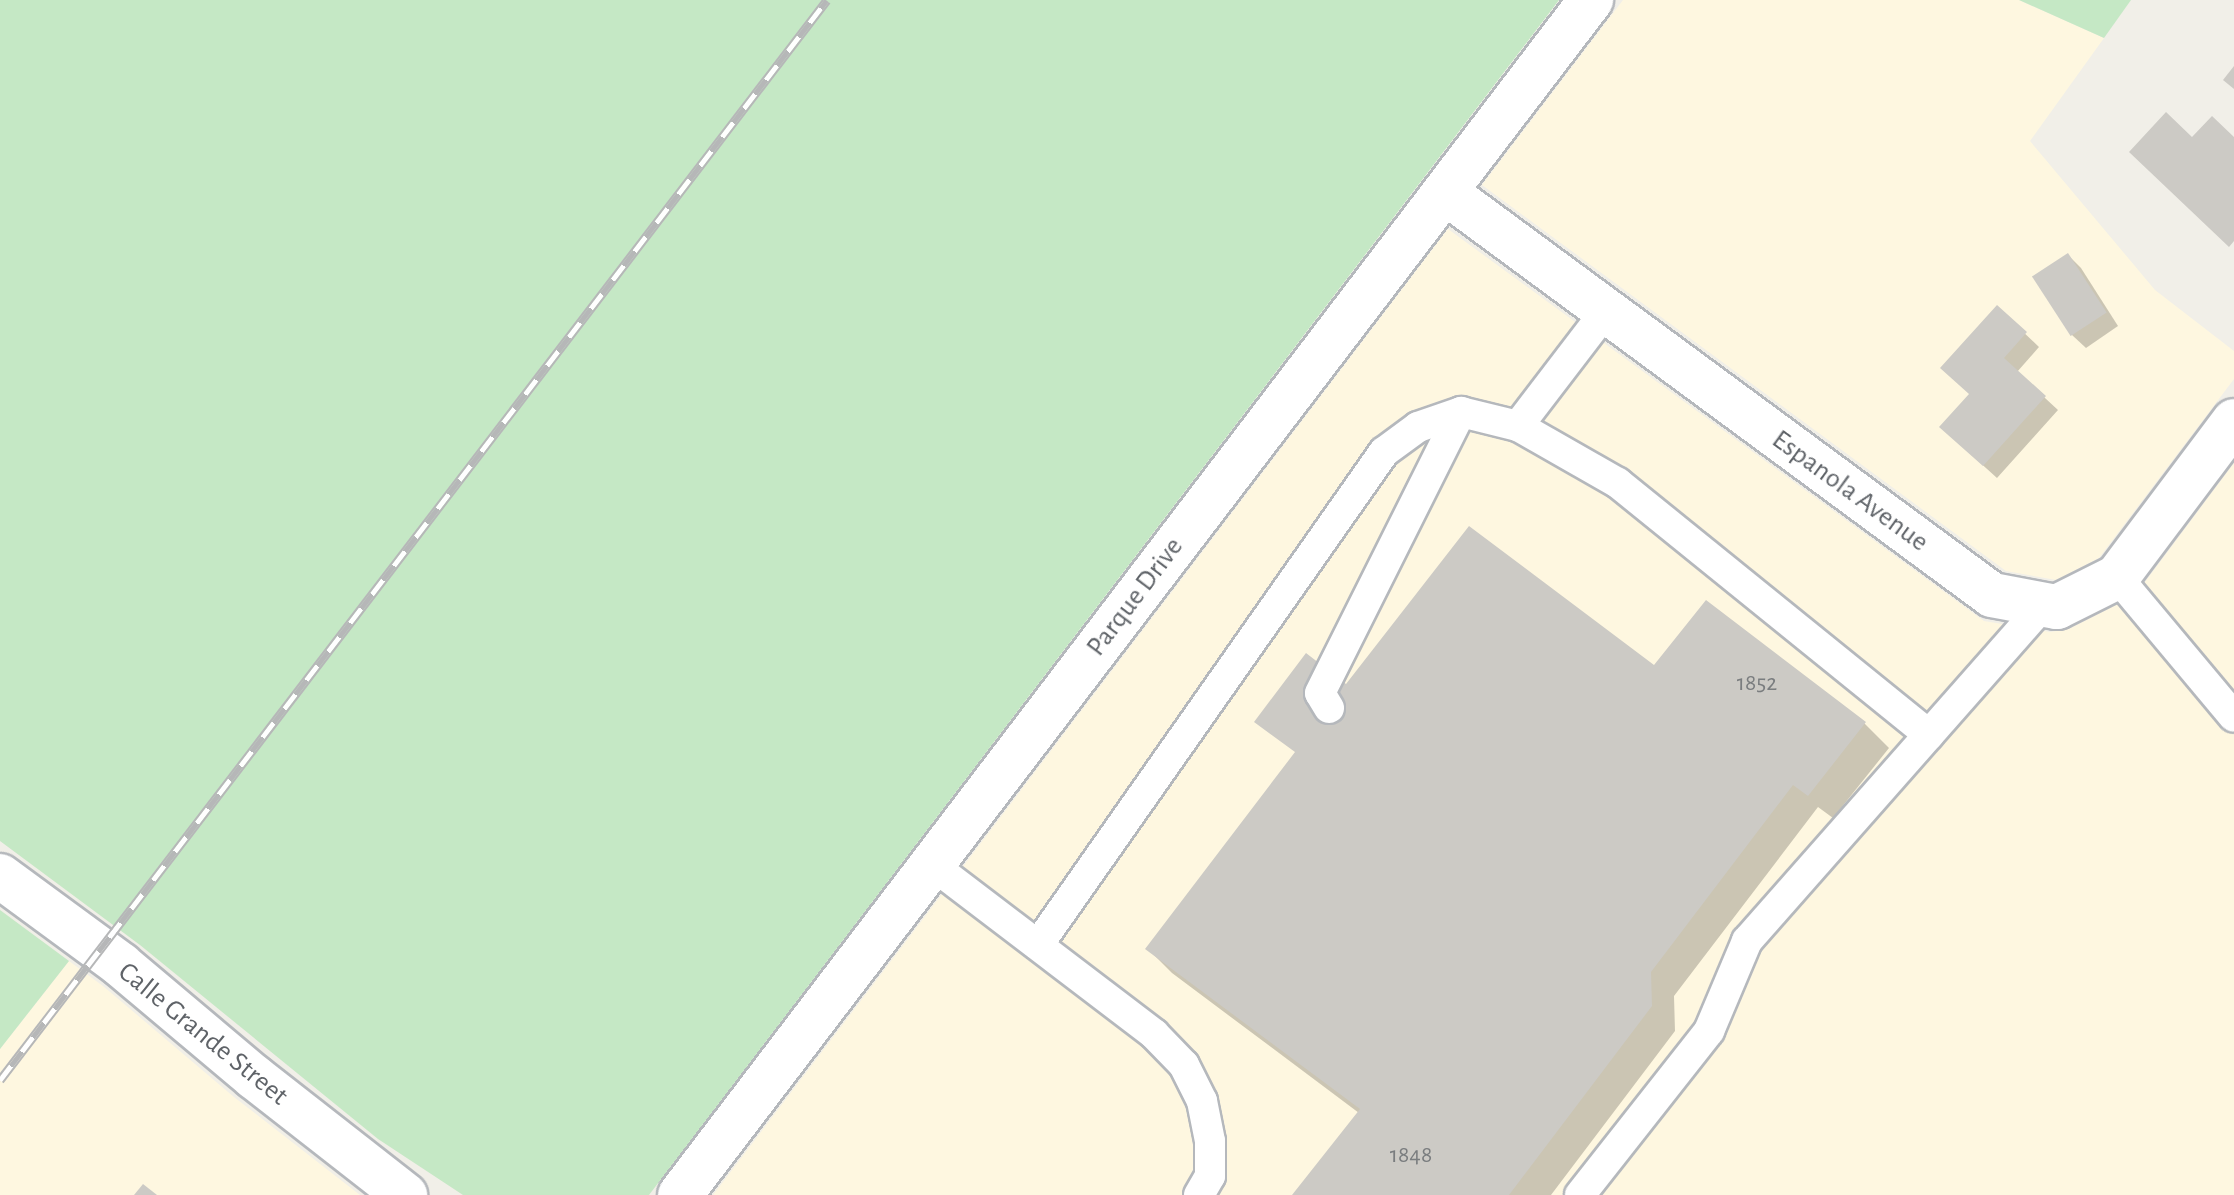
<!DOCTYPE html>
<html>
<head>
<meta charset="utf-8">
<style>
	body { margin:0 }
	#map { position:relative; width:2234px; height:1195px; overflow:hidden; background:#f1efe8; font-family:"Alegreya Sans",sans-serif }
	div>[style] { position:absolute }
	[style*='--x'] { left:calc(var(--x)*1px); top:calc(var(--y)*1px); width:calc(var(--w)*1px); rotate:calc(var(--a)*1deg) }
	.commercial>* { inset:0; background:#fef7e0 }
	.green>* { inset:0; background:#c5e8c5 }
	.shadow>* { inset:0; background:#0003 }
	.building>* { inset:0; background:#cccac5; transform-origin:0 0 }
	.roads { filter:drop-shadow(2px 0 #b5b8bc) drop-shadow(-2px 0 #b5b8bc) drop-shadow(0 2px #b5b8bc) drop-shadow(0 -2px #b5b8bc) }
	.lane>* { height:30px; margin:-15px; padding:0 15px; transform-origin:15px; border-radius:15px; background:#fff }
	.street>* { height:44px; margin:-22px; padding:0 22px; transform-origin:22px; border-radius:22px; background:#fff }
	.secondary>* { height:44px; margin:-22px; padding:0 22px; transform-origin:22px; border-radius:22px; background:#fff }
	.rail>* { height:9px; margin-top:-4.5px; transform-origin:0; background:repeating-linear-gradient(90deg,#fff 0 18px,#b6b7b8 0 36px); box-sizing:border-box; border-block:2px solid #b6b7b8 }
	span { translate:-50% -50%; white-space:nowrap; text-align:center; line-height:1.15; -webkit-text-stroke:7px #fff; paint-order:stroke }
	.number-label { font-size:24px; color:#7a7d7f }
	.number-label span { -webkit-text-stroke-width:0 }
	.street-label { font-size:28px; color:#5f6368 }
</style>
</head>
<body>
<div id="map">
	<div class="commercial">
		<div style="clip-path:polygon(1623px 0,2019px 0,2104px 38px,2030px 141px,2155px 290px,2234px 351px,2234px 379px,2099px 558px,2056px 580px,2006px 571px,1482px 185px)"></div>
		<div style="clip-path:polygon(1448px 229px,1984px 621px,2050px 632px,2069px 629px,2128px 599px,2139px 590px,2234px 463px,2234px 1195px,713px 1195px)"></div>
		<div style="clip-path:polygon(69px 961px,103px 986px,234px 1097px,360px 1195px,0 1195px,0 1049px)"></div>
	</div>
	<div class="green">
		<div style="clip-path:polygon(0 0,1559px 0,649px 1195px,463px 1195px,378px 1139px,140px 945px,0 841px)"></div>
		<div style="clip-path:polygon(2019px 0,2131px 0,2104px 38px)"></div>
		<div style="clip-path:polygon(0 910px,69px 961px,0 1049px)"></div>
	</div>
	<div class="shadow">
		<div style="clip-path:polygon(2068px 255px,2081px 268px,2118px 326px,2086px 348px,2072px 335px)"></div>
		<div style="clip-path:polygon(1997px 307px,2039px 347px,2017px 372px,2058px 410px,1997px 478px,1955px 440px)"></div>
		<div style="clip-path:polygon(1706px 603px,1865px 724px,1889px 748px,1833px 818px,1818px 807px,1674px 996px,1675px 1031px,1551px 1195px,1294px 1195px,1359px 1113px,1172px 973px,1148px 949px,1347px 688px,1654px 667px)"></div>
	</div>
	<div class="building">
		<div style="clip-path:polygon(2234px 66px,2234px 89px,2223px 80px)"></div>
		<div style="clip-path:polygon(2166px 112px,2192px 137px,2212px 116px,2234px 137px,2234px 241px,2229px 247px,2129px 152px)"></div>
		<div style="left:2068px;top:253px;width:71px;height:43px;rotate:57deg"></div>
		<div style="clip-path:polygon(1997px 305px,2027px 332px,2004px 358px,2046px 396px,1983px 466px,1939px 427px,1969px 394px,1940px 368px)"></div>
		<div style="clip-path:polygon(1469px 526px,1654px 665px,1706px 600px,1866px 722px,1808px 796px,1793px 785px,1651px 972px,1652px 1006px,1509px 1195px,1292px 1195px,1360px 1109px,1145px 949px,1295px 752px,1254px 722px,1306px 653px,1346px 684px)"></div>
		<div style="clip-path:polygon(143px 1184px,157px 1195px,134px 1195px)"></div>
	</div>
	<div class="roads">
		<div class="lane">
			<div style="--x:1518;--y:426;--w:145;--a:-52.6"></div>
			<div style="--x:2117;--y:577;--w:182;--a:50.1"></div>
			<div style="--x:1329;--y:708;--w:17;--a:-121"></div>
			<div style="--x:1320;--y:693;--w:314;--a:-63.4"></div>
			<div style="--x:931;--y:864;--w:280;--a:37.3"></div>
			<div style="--x:1154;--y:1034;--w:43;--a:45.9"></div>
			<div style="--x:1184;--y:1065;--w:40;--a:63.4"></div>
			<div style="--x:1202;--y:1101;--w:41;--a:78.7"></div>
			<div style="--x:1210;--y:1141;--w:35;--a:90"></div>
			<div style="--x:1210;--y:1176;--w:22;--a:120"></div>
			<div style="--x:1038;--y:945;--w:602;--a:-54.94"></div>
			<div style="--x:1384;--y:452;--w:42;--a:-36.3"></div>
			<div style="--x:1418;--y:427;--w:46;--a:-19.2"></div>
			<div style="--x:1461;--y:412;--w:59;--a:13.8"></div>
			<div style="--x:1518;--y:426;--w:115;--a:29.7"></div>
			<div style="--x:1618;--y:483;--w:400;--a:39"></div>
			<div style="--x:1580;--y:1195;--w:209;--a:-51.8"></div>
			<div style="--x:1709;--y:1031;--w:98;--a:-67.1"></div>
			<div style="--x:1747;--y:941;--w:449;--a:-48.6"></div>
		</div>
		<div class="street">
			<div style="--x:1445;--y:192;--w:679;--a:36.38"></div>
			<div style="--x:1992;--y:595;--w:66;--a:10.5"></div>
			<div style="--x:2057;--y:607;--w:67;--a:-26.6"></div>
			<div style="--x:2117;--y:577;--w:195;--a:-53.1"></div>
			<div style="--x:680;--y:1195;--w:1503;--a:-52.68"></div>
		</div>
		<div class="secondary">
			<div style="--x:0;--y:876;--w:150;--a:36.3"></div>
			<div style="--x:121;--y:965;--w:174;--a:40.1"></div>
			<div style="--x:254;--y:1077;--w:192;--a:38"></div>
		</div>
	</div>
	<div class="rail">
		<div style="--x:0;--y:1080;--w:1360;--a:-52.56"></div>
	</div>
	<div class="number-label">
		<span style="left:1757px;top:684px">1852</span>
		<span style="left:1411px;top:1156px">1848</span>
	</div>
	<div class="street-label">
		<span style="left:1850px;top:491px;rotate:36deg">Espanola Avenue</span>
		<span style="left:1135px;top:597px;rotate:-53deg">Parque Drive</span>
		<span style="left:203px;top:1034px;rotate:39deg">Calle Grande Street</span>
	</div>
</div>
</body>
</html>
